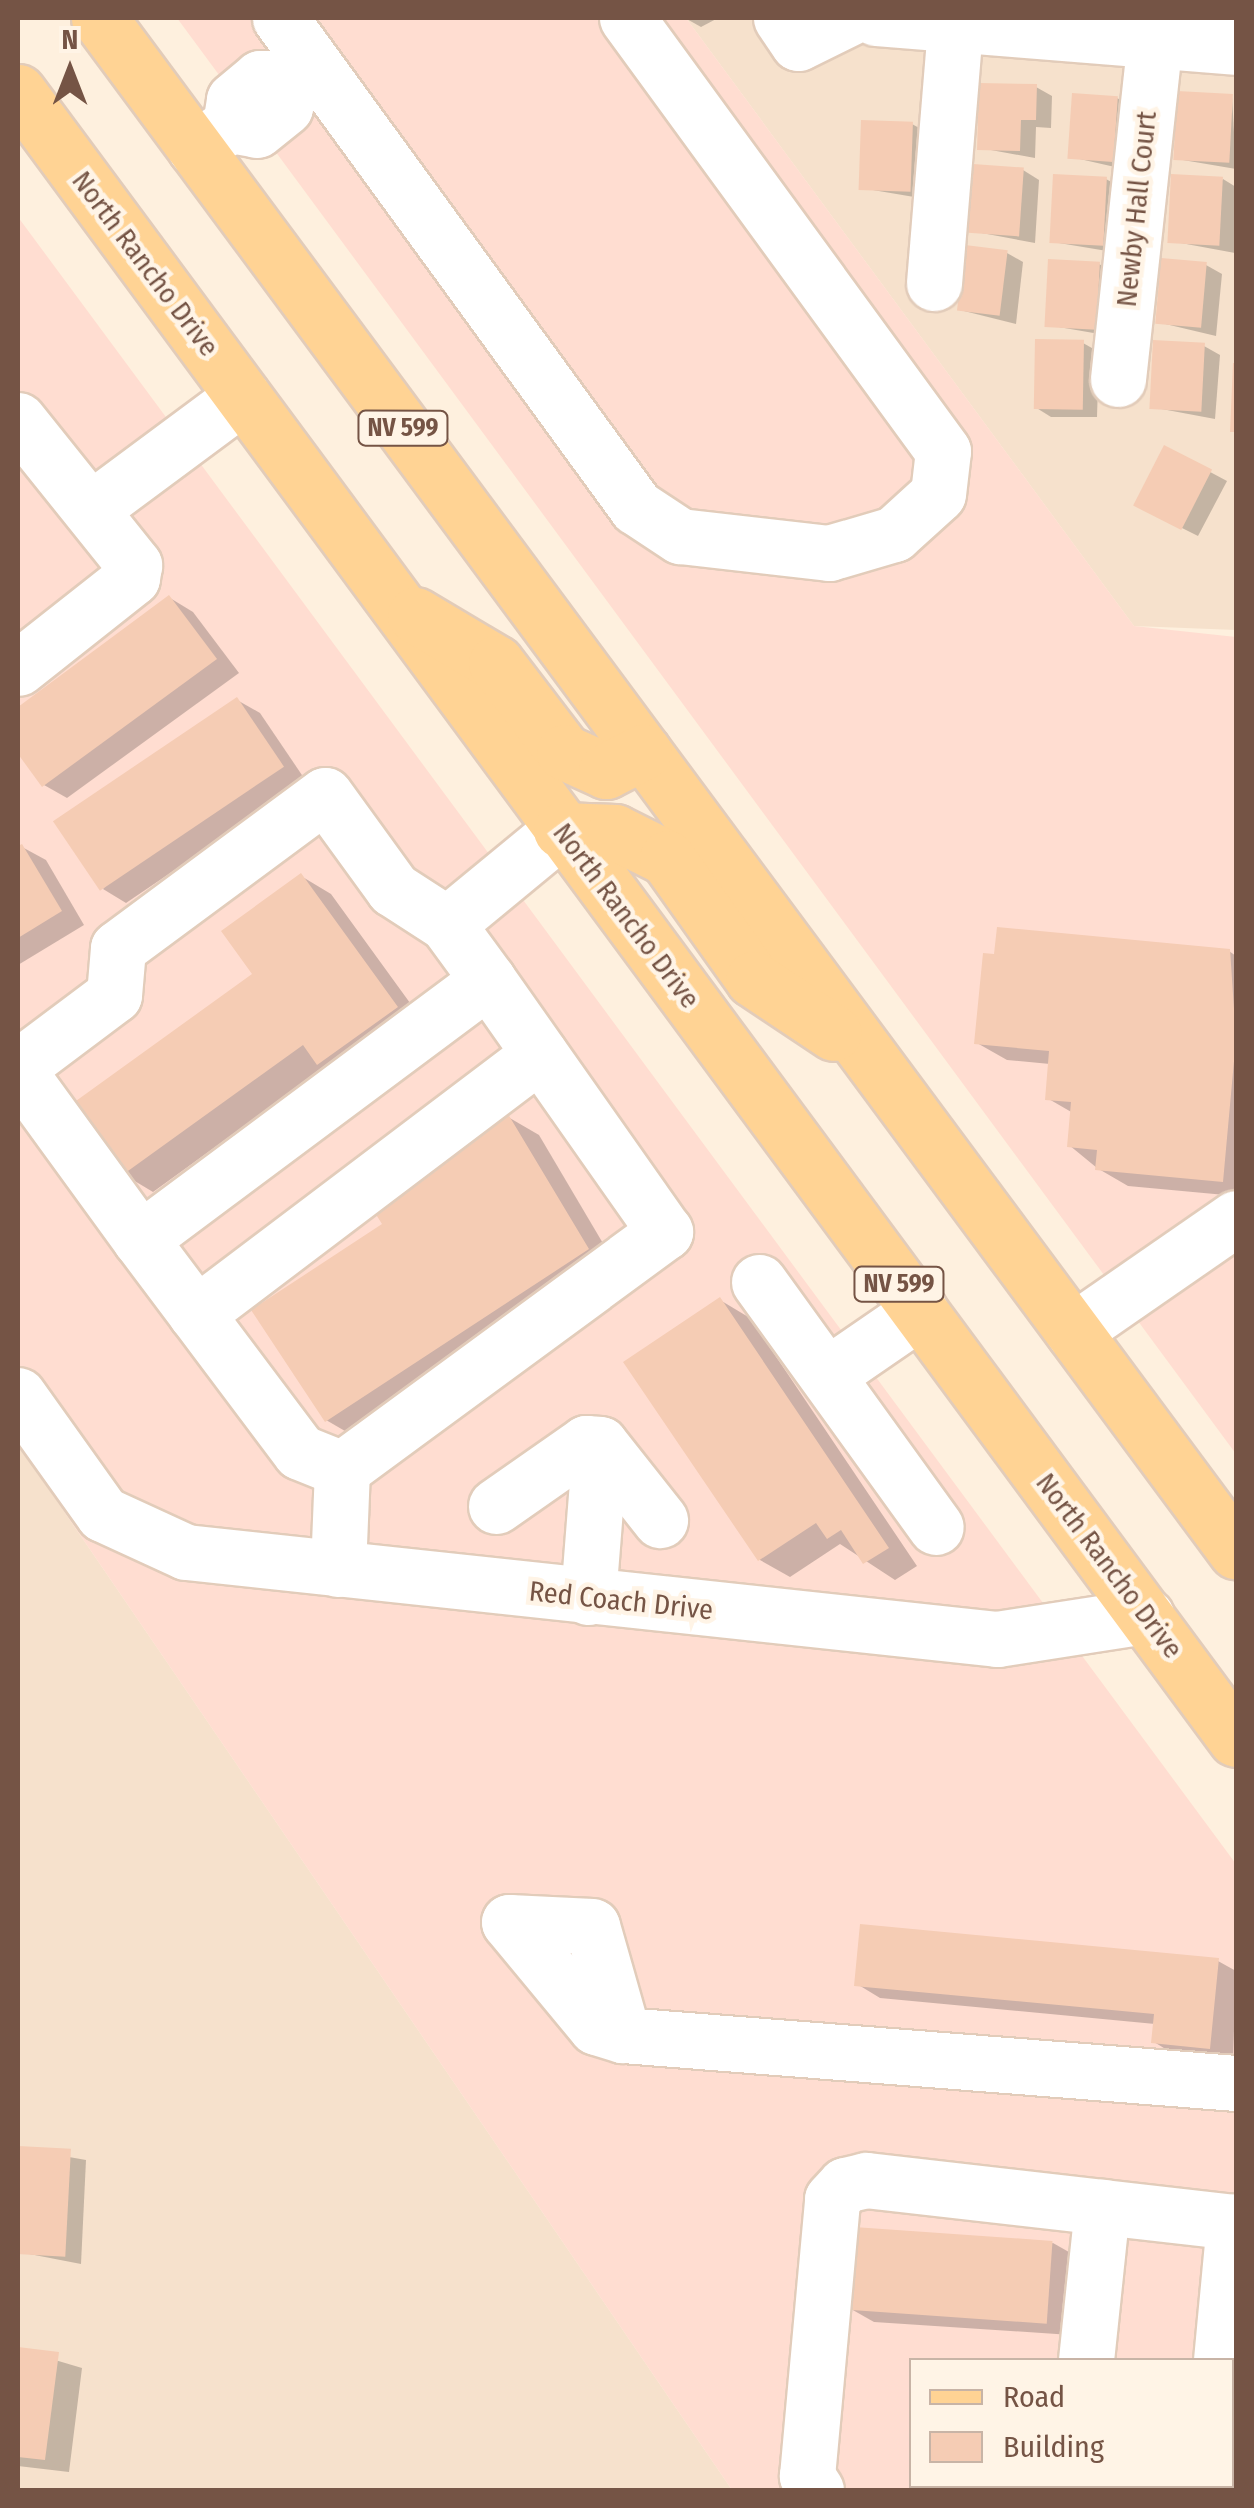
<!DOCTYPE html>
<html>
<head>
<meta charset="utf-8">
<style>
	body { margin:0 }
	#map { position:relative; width:1254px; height:2508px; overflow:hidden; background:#fef0de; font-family:"Fira Sans Condensed",sans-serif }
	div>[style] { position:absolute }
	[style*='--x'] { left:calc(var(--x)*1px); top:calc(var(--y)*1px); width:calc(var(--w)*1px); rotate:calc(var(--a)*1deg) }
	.residential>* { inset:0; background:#f6e1cc }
	.commercial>* { inset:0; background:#ffddd1 }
	.shadow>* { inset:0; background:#0003 }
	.building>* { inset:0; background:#f5ccb4; transform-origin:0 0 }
	.roads { filter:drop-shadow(2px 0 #e2ccba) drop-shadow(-2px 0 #e2ccba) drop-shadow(0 2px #e2ccba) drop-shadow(0 -2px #e2ccba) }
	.minor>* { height:55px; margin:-27.5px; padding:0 27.5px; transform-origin:27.5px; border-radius:27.5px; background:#fff }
	.major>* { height:55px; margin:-27.5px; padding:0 27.5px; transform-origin:27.5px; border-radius:27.5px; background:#ffd394 }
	span { translate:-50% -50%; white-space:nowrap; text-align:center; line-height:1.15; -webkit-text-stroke:9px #fff4e6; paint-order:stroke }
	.shield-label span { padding:2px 8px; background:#fff4e6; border:2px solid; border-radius:8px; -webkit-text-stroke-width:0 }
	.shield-label { font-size:25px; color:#755445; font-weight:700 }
	.street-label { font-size:28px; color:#755445 }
	.frame { position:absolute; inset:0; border:20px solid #755445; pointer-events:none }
	.legend { position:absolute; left:909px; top:2358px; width:325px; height:130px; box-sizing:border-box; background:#fff4e6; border:2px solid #c8b4a6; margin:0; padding:12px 18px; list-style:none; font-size:30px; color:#755445 }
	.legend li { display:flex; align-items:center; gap:20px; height:50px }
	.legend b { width:50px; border:2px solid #c8b4a6 }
	.north { position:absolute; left:20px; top:20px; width:100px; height:100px; -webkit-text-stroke:8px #fff4e6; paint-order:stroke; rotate:0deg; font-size:28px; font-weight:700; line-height:40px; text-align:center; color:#755445 }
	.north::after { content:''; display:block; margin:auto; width:35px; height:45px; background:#755445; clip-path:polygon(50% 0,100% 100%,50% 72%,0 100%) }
</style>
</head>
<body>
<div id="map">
	<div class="residential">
		<div style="clip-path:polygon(686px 18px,1236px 18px,1236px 630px,1134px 626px)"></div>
		<div style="clip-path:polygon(18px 1444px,732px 2490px,18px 2490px)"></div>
	</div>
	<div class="commercial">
		<div style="clip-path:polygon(177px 18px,686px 18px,1134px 626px,1236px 637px,1236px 1454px)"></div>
		<div style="clip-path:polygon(evenodd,18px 217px,1236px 1864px,1236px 2490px,732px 2490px,18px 1444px,18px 217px,912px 2360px,1232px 2360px,1232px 2486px,912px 2486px,912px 2360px)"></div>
	</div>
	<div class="shadow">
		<div style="clip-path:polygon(685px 18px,718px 18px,701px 27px)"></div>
		<div style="clip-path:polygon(1036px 87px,1052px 96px,1051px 128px,1036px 127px,1035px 158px,980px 148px)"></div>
		<div style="clip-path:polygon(1232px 96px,1236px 169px,1177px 159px)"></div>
		<div style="clip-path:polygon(1117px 98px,1133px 107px,1128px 170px,1071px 157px)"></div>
		<div style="clip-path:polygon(912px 124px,928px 133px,926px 199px,861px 188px)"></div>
		<div style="clip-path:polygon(1023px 170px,1039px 180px,1035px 243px,971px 231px)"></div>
		<div style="clip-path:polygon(1106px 179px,1122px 188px,1119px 253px,1053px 242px)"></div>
		<div style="clip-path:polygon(1223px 179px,1236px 187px,1235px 253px,1170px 241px)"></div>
		<div style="clip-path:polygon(1007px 253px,1023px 262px,1016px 324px,960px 310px)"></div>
		<div style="clip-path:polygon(1099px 264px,1115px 273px,1111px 336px,1047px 325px)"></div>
		<div style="clip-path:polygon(1206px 265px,1222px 274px,1216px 336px,1157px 322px)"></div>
		<div style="clip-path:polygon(1083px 343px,1099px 352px,1097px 417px,1051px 417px,1035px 407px)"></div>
		<div style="clip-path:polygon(1204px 346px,1220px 355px,1215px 419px,1151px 407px)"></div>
		<div style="clip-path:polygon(1165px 448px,1227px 481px,1198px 536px,1152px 513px)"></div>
		<div style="clip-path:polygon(170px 598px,193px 612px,239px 673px,67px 798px,44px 785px,18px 749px,18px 710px)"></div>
		<div style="clip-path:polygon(237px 700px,260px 713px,306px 781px,126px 903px,103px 889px)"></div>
		<div style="clip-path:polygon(22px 847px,46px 860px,84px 925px,18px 965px)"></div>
		<div style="clip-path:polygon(301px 876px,331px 894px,426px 1025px,326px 1067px,153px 1192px,123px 1174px,255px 975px)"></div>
		<div style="clip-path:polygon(1229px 951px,1236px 956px,1236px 1196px,1128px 1186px,1097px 1168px,1069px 1145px,1073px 1113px,1047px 1098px,1050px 1064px,1007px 1060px,977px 1043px)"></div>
		<div style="clip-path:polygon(508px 1117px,539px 1135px,617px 1267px,357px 1438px,326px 1420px,385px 1225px)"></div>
		<div style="clip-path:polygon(720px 1300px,750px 1318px,917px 1566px,895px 1580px,840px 1544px,790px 1577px,760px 1560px)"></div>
		<div style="clip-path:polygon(1218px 1961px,1236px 1971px,1233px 2061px,1177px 2056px,1154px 2042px,1155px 2024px,880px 1998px,857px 1984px)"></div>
		<div style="clip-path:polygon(18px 2148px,86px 2160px,81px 2264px,19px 2252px)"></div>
		<div style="clip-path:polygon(1053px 2243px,1076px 2256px,1071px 2335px,874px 2322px,851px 2309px)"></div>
		<div style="clip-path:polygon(18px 2349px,82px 2368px,69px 2472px,18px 2466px)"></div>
	</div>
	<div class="building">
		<div style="clip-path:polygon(979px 83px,1037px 84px,1036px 120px,1021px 120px,1020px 151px,977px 150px)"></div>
		<div style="left:1177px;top:91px;width:56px;height:69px;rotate:3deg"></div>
		<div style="left:1072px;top:93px;width:46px;height:66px;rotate:4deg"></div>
		<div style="left:861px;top:120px;width:52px;height:70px;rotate:2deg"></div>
		<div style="left:973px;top:164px;width:51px;height:69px;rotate:4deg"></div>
		<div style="left:1053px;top:174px;width:54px;height:69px;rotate:3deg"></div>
		<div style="left:1171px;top:174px;width:52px;height:69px;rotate:3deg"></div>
		<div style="left:965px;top:245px;width:43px;height:66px;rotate:7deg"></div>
		<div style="left:1161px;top:258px;width:46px;height:66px;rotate:5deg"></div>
		<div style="left:1048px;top:259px;width:52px;height:68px;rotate:3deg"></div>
		<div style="left:1035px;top:339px;width:49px;height:70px;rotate:1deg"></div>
		<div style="left:1153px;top:340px;width:52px;height:69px;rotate:3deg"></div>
		<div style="clip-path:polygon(1233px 363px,1236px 363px,1236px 432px,1230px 432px)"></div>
		<div style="left:1164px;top:445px;width:54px;height:68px;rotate:27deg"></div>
		<div style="clip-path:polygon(169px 595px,217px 659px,42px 787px,18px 754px,18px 707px)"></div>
		<div style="left:237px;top:697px;width:84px;height:222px;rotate:56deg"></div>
		<div style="clip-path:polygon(22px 844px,62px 911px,18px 938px,18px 846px)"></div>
		<div style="clip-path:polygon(301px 873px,398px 1007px,317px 1065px,303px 1045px,121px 1176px,69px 1106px,252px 974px,221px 931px)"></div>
		<div style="clip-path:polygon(997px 927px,1230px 949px,1236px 1039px,1223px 1182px,1095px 1170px,1097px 1150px,1067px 1147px,1071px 1102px,1045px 1100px,1049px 1051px,974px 1044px,983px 953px,994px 954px)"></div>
		<div style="clip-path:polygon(508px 1114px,589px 1249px,325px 1422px,251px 1310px,382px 1224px,370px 1205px)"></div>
		<div style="clip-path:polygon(720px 1297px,889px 1548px,863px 1564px,841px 1530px,827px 1539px,816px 1523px,758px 1561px,623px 1362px)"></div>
		<div style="clip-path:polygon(860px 1924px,1219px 1958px,1210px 2049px,1151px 2043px,1154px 2014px,854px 1986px)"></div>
		<div style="left:18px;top:2146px;width:53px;height:108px;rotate:3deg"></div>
		<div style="left:854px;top:2227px;width:199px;height:83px;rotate:4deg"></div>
		<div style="clip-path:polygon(18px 2347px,59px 2352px,45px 2460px,18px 2457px)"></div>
	</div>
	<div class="roads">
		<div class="minor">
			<div style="--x:280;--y:18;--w:605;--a:53.94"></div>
			<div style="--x:636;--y:507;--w:53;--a:33.4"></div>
			<div style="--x:680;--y:536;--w:150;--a:6.5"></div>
			<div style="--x:829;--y:553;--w:68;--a:-16.3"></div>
			<div style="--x:894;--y:534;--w:59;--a:-42.3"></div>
			<div style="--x:938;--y:494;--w:43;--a:-83.4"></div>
			<div style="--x:943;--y:451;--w:536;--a:-126.12"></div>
			<div style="--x:781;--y:18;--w:30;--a:56"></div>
			<div style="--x:798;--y:43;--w:57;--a:-26.1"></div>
			<div style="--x:876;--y:18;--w:361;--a:4.6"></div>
			<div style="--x:195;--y:148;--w:42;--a:-33.3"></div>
			<div style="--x:230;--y:125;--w:27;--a:10"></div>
			<div style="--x:257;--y:130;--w:36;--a:-39"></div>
			<div style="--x:285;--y:107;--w:29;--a:-80"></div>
			<div style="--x:290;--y:78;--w:30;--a:180"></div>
			<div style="--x:260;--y:78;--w:34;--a:140"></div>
			<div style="--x:234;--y:100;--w:25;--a:99"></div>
			<div style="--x:934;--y:283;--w:266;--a:-85.3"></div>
			<div style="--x:1118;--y:379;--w:363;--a:-83.8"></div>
			<div style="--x:18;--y:420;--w:186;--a:51.3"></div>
			<div style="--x:134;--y:565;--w:13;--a:99"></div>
			<div style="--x:132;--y:578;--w:145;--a:141.7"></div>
			<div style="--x:91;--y:509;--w:189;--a:-36.6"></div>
			<div style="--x:447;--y:924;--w:148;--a:-39.5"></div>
			<div style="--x:18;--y:1067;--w:120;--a:-36.9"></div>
			<div style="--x:114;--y:995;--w:47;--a:-85.1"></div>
			<div style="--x:118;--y:948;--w:257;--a:-36.5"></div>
			<div style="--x:325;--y:795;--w:116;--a:54.1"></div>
			<div style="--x:393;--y:889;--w:64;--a:32.9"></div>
			<div style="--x:447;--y:924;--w:69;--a:53.8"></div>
			<div style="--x:488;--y:980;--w:434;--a:143.3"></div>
			<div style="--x:140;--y:1239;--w:208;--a:-126"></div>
			<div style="--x:140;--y:1239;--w:266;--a:53.1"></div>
			<div style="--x:300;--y:1452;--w:45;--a:22"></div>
			<div style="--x:342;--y:1469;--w:401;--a:-36.3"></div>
			<div style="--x:665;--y:1232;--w:308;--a:-125.1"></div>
			<div style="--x:759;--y:1282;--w:302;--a:54.2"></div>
			<div style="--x:196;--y:1314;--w:431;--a:-37.1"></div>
			<div style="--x:1073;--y:1331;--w:198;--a:-34.7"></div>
			<div style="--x:827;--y:1375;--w:113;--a:-34.5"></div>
			<div style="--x:18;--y:1395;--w:146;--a:54.5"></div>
			<div style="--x:103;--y:1514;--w:91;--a:24.6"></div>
			<div style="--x:186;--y:1552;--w:816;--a:6.12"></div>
			<div style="--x:997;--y:1639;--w:151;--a:-8.8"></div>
			<div style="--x:496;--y:1506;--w:110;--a:-35"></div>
			<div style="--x:586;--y:1443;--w:14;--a:4"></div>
			<div style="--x:600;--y:1444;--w:97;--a:51.7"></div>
			<div style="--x:338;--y:1569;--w:100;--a:-87.7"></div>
			<div style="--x:588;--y:1597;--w:153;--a:-85.5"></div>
			<div style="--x:623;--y:2035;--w:113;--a:-105.9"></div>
			<div style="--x:592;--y:1926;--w:83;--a:-177.2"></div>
			<div style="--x:509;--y:1922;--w:136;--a:50.4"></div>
			<div style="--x:596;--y:2027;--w:28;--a:17"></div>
			<div style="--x:623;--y:2035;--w:615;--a:4.48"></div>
			<div style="--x:1086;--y:2360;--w:154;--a:-84"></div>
			<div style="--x:1221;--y:2360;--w:139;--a:-84.6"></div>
			<div style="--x:1232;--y:2446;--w:5;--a:-37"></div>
			<div style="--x:816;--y:2490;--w:17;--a:-123"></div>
			<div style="--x:807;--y:2476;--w:278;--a:-84.8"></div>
			<div style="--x:832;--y:2199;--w:19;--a:-47"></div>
			<div style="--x:845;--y:2185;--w:22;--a:-13"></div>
			<div style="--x:866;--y:2180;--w:372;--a:6.5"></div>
			<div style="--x:1073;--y:2490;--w:4;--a:-90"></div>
			<div style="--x:1209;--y:2490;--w:4;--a:-90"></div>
		</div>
		<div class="major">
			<div style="--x:99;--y:18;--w:1909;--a:53.44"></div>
			<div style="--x:18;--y:92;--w:2048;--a:53.52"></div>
			<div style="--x:415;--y:615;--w:94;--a:30.7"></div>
			<div style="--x:496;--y:663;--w:112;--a:52.6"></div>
			<div style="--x:564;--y:752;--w:46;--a:24.3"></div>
			<div style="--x:606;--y:771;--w:42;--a:-27.2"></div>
			<div style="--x:561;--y:830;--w:54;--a:2.1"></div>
			<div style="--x:615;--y:832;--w:58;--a:26.6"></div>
			<div style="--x:667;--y:858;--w:148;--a:54.6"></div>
			<div style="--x:753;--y:979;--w:97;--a:33.7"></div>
		</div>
	</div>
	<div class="shield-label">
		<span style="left:403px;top:428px">NV 599</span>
		<span style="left:899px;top:1284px">NV 599</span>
	</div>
	<div class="street-label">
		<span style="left:1137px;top:209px;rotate:-84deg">Newby Hall Court</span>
		<span style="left:145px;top:264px;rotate:53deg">North Rancho Drive</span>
		<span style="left:626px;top:916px;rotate:53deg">North Rancho Drive</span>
		<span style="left:1109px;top:1566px;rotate:53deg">North Rancho Drive</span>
		<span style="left:621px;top:1601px;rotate:6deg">Red Coach Drive</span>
	</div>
	<div class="frame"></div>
	<ul class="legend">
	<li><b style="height:12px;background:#ffd394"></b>Road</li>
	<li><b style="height:28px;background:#f5ccb4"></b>Building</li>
	</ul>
	<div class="north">N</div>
</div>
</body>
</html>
